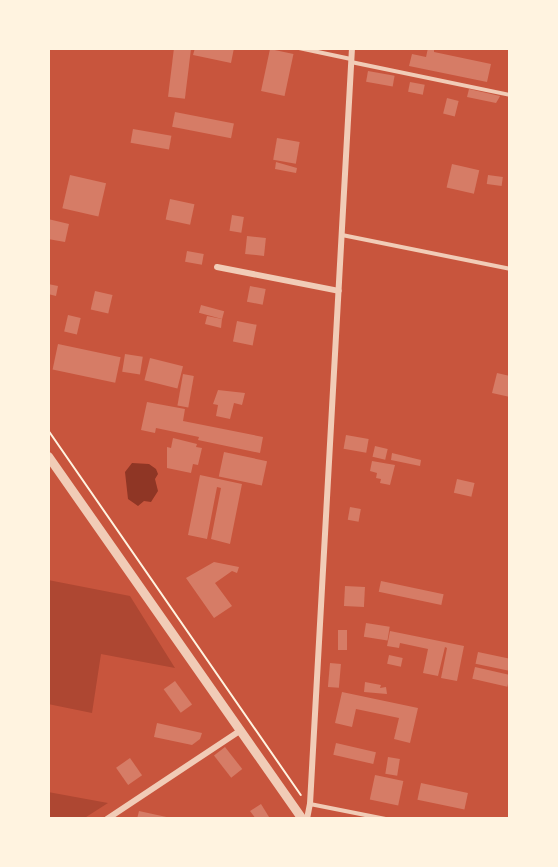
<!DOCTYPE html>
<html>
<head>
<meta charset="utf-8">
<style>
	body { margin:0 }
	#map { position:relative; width:558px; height:867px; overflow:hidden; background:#c8553d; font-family:"Public Sans",sans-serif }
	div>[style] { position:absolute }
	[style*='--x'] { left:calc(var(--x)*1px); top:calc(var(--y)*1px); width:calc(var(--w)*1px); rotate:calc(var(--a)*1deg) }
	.green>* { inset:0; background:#ae4732 }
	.water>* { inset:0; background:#8f3625 }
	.building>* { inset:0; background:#d67c66; transform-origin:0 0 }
	.path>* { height:2px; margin:-1px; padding:0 1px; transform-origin:1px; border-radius:1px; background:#fff3e0 }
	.service>* { height:4px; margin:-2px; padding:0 2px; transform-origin:2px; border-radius:2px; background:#f1ccb7 }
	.minor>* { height:6px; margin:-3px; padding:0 3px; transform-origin:3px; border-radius:3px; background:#f1ccb7 }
	.tertiary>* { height:9px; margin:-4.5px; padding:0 4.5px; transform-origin:4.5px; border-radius:4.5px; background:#f1ccb7 }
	span { translate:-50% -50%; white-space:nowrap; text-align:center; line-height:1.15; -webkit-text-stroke:6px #fff3e0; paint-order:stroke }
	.frame { position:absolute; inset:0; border:50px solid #fff3e0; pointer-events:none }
</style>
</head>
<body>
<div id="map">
	<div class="green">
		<div style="clip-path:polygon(48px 580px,130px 596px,175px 668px,101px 654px,92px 713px,48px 704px)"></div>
		<div style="clip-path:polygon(48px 792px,108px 803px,83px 819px,48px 819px)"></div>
	</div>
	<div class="water">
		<div style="clip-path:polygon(132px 463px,149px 464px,156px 469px,158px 474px,155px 479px,158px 491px,151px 502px,144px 501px,138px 506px,128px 499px,125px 472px)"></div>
	</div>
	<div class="building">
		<div style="left:174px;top:48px;width:17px;height:49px;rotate:7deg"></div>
		<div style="clip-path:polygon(195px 48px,234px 48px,231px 63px,193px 55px)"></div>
		<div style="clip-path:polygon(428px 48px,434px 48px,434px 52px,491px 64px,487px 82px,409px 66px,412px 54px,426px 57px)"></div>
		<div style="left:270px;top:49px;width:24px;height:43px;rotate:12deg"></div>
		<div style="left:368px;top:71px;width:27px;height:11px;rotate:10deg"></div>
		<div style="left:410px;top:82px;width:15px;height:10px;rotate:11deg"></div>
		<div style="clip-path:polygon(469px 89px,500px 96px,499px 98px,496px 103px,467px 97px)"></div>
		<div style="left:447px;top:98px;width:12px;height:16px;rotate:14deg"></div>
		<div style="left:175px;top:112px;width:60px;height:15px;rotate:11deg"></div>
		<div style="left:133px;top:129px;width:39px;height:14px;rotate:10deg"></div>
		<div style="left:277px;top:138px;width:23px;height:22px;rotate:10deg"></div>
		<div style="clip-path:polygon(276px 162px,297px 168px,296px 173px,275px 169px)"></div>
		<div style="left:452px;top:164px;width:28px;height:24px;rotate:13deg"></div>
		<div style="left:70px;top:175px;width:37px;height:34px;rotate:13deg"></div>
		<div style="left:488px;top:175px;width:15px;height:9px;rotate:8deg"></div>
		<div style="left:170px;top:199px;width:25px;height:21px;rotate:12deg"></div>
		<div style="left:232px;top:215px;width:12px;height:16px;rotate:9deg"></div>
		<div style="clip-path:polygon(48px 219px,69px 224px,65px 242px,48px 239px)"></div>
		<div style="left:247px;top:236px;width:19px;height:18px;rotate:6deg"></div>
		<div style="left:187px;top:251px;width:17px;height:11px;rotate:10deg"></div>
		<div style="clip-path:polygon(48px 284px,58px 286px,56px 296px,48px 294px)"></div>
		<div style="left:250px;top:286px;width:16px;height:16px;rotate:11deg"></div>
		<div style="left:95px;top:291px;width:18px;height:19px;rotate:13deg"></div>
		<div style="left:201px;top:305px;width:24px;height:8px;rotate:15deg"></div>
		<div style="left:68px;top:315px;width:13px;height:17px;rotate:13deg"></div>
		<div style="clip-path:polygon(207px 316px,222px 319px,221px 328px,205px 324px)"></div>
		<div style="left:237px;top:321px;width:20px;height:21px;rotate:11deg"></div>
		<div style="left:58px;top:344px;width:64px;height:26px;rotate:12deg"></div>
		<div style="left:125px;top:354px;width:18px;height:18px;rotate:9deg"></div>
		<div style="left:150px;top:358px;width:34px;height:23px;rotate:14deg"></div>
		<div style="clip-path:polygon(497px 373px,510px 376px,510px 397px,492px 393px)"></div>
		<div style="left:183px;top:374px;width:11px;height:32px;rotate:10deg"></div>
		<div style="clip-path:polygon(218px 390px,245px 393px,242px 405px,234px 403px,230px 419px,216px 416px,218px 405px,213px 404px)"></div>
		<div style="clip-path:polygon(147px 402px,185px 409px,183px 421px,263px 437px,260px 453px,198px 440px,199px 437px,156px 428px,155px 433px,141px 430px)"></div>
		<div style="left:346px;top:435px;width:23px;height:14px;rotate:10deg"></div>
		<div style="clip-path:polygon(173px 438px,197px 444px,196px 447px,202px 448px,198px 465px,193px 464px,191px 473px,167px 468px,167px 447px,171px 448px)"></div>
		<div style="left:375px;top:446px;width:13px;height:11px;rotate:13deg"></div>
		<div style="left:224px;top:452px;width:44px;height:25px;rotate:12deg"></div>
		<div style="clip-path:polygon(392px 453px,421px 460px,420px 466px,391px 460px)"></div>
		<div style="clip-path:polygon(372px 461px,395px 465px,390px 485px,380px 483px,381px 479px,376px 478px,377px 473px,370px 471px)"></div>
		<div style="clip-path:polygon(200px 475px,242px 484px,230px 544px,211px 539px,221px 488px,217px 487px,207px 539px,188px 535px)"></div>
		<div style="left:457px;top:479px;width:18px;height:14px;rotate:13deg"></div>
		<div style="left:350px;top:507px;width:11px;height:13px;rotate:10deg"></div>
		<div style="clip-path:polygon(214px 562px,239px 567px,237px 573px,232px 571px,215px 583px,232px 606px,214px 618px,186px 578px)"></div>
		<div style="left:381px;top:581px;width:64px;height:11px;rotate:12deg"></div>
		<div style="left:345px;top:586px;width:20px;height:20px;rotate:3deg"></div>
		<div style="left:366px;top:623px;width:24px;height:14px;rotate:9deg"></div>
		<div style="left:338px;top:630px;width:9px;height:20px"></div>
		<div style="clip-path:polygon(390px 631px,464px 646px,457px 681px,441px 678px,447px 648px,445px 647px,438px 676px,423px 673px,428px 649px,400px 643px,399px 648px,387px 646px)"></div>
		<div style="left:478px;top:652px;width:33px;height:12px;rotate:12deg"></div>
		<div style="left:389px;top:655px;width:14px;height:9px;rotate:12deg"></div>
		<div style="left:330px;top:663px;width:11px;height:24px;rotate:5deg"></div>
		<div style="left:475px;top:667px;width:36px;height:12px;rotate:13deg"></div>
		<div style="left:175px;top:681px;width:29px;height:14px;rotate:54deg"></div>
		<div style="clip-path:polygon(365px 682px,381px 685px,380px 688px,386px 687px,387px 694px,364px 692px)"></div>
		<div style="clip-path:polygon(342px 692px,418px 708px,410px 743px,394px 739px,399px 718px,356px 709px,352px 727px,335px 723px)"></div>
		<div style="clip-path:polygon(157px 723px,202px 733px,200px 739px,192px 745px,154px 737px)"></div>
		<div style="left:336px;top:743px;width:41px;height:12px;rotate:13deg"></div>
		<div style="left:225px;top:747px;width:28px;height:14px;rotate:52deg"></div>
		<div style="left:388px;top:757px;width:12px;height:17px;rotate:9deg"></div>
		<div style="left:130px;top:758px;width:21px;height:17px;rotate:55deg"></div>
		<div style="left:375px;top:775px;width:29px;height:25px;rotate:12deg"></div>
		<div style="left:421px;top:783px;width:48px;height:17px;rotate:12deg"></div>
		<div style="clip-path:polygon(261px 804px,269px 817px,256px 819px,250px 811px)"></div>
		<div style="clip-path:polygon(139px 811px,171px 818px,171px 819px,137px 819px)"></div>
	</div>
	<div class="path">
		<div style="--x:48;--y:430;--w:444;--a:55.3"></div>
	</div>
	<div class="service">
		<div style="--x:299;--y:48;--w:53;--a:11.9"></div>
		<div style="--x:351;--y:62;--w:162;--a:11.7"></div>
		<div style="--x:342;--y:235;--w:171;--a:11.4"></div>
		<div style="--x:310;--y:804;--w:77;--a:11.2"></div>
	</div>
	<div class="minor">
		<div style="--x:217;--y:267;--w:124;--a:11.1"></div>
		<div style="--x:107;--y:819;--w:161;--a:-33.6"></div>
		<div style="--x:307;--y:819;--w:15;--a:-79"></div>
		<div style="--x:310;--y:804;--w:757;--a:-86.82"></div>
	</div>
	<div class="tertiary">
		<div style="--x:48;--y:456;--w:443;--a:55"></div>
	</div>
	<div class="frame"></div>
</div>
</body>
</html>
